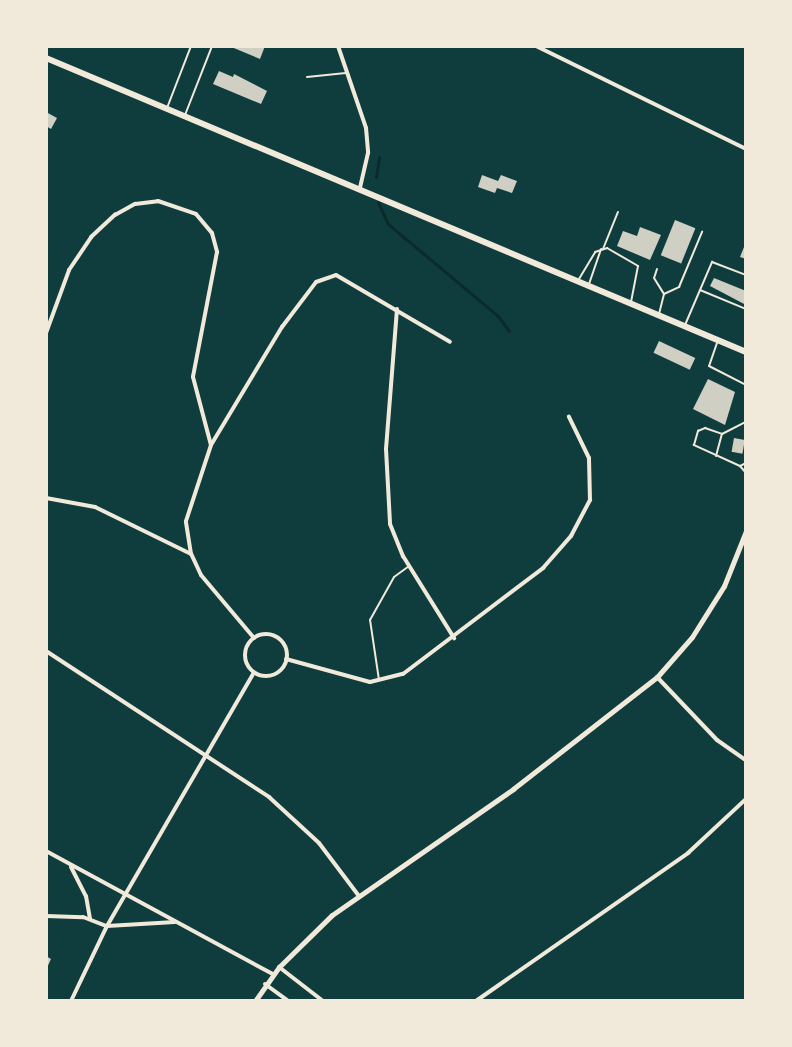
<!DOCTYPE html>
<html>
<head>
<meta charset="utf-8">
<style>
	body { margin:0 }
	#map { position:relative; width:792px; height:1047px; overflow:hidden; background:#0f3d3e; font-family:"DejaVu Sans",sans-serif }
	div>[style] { position:absolute }
	[style*='--x'] { left:calc(var(--x)*1px); top:calc(var(--y)*1px); width:calc(var(--w)*1px); rotate:calc(var(--a)*1deg) }
	.stream>* { height:3px; margin:-1.5px; padding:0 1.5px; transform-origin:1.5px; border-radius:1.5px; background:#0a2a2b }
	.building>* { inset:0; background:#cfcfc3; transform-origin:0 0 }
	.service>* { height:2px; margin:-1px; padding:0 1px; transform-origin:1px; border-radius:1px; background:#f1e9da }
	.minor>* { height:4px; margin:-2px; padding:0 2px; transform-origin:2px; border-radius:2px; background:#f1e9da }
	.minor>.ring { margin:-2px; padding:0; box-sizing:content-box; background:none; border:4px solid #f1e9da; border-radius:50% }
	.tertiary>* { height:5px; margin:-2.5px; padding:0 2.5px; transform-origin:2.5px; border-radius:2.5px; background:#f1e9da }
	.primary>* { height:6px; margin:-3px; padding:0 3px; transform-origin:3px; border-radius:3px; background:#f1e9da }
	span { translate:-50% -50%; white-space:nowrap; text-align:center; line-height:1.15; -webkit-text-stroke:4.5px #f1e9da; paint-order:stroke }
	.frame { position:absolute; inset:0; border:48px solid #f1e9da; pointer-events:none }
</style>
</head>
<body>
<div id="map">
	<div class="stream">
		<div style="--x:376;--y:177;--w:20;--a:-81"></div>
		<div style="--x:378;--y:202;--w:24;--a:66"></div>
		<div style="--x:388;--y:224;--w:142;--a:39.9"></div>
		<div style="--x:497;--y:315;--w:20;--a:53"></div>
	</div>
	<div class="building">
		<div style="clip-path:polygon(229px 46px,265px 46px,260px 59px)"></div>
		<div style="clip-path:polygon(219px 71px,233px 77px,234px 74px,267px 91px,261px 104px,213px 84px)"></div>
		<div style="clip-path:polygon(46px 112px,57px 118px,51px 129px,46px 126px)"></div>
		<div style="clip-path:polygon(482px 175px,498px 181px,501px 175px,517px 181px,512px 193px,497px 188px,495px 193px,478px 187px)"></div>
		<div style="left:675px;top:220px;width:22px;height:38px;rotate:22deg"></div>
		<div style="clip-path:polygon(640px 227px,661px 235px,650px 260px,617px 246px,623px 231px,637px 236px)"></div>
		<div style="clip-path:polygon(746px 242px,746px 259px,740px 257px)"></div>
		<div style="clip-path:polygon(714px 278px,746px 291px,746px 305px,710px 286px)"></div>
		<div style="left:659px;top:341px;width:40px;height:13px;rotate:25deg"></div>
		<div style="clip-path:polygon(708px 379px,735px 392px,725px 425px,693px 409px)"></div>
		<div style="left:734px;top:438px;width:11px;height:14px;rotate:10deg"></div>
		<div style="clip-path:polygon(46px 956px,51px 959px,46px 970px)"></div>
	</div>
	<div class="service">
		<div style="--x:307;--y:77;--w:39;--a:-6"></div>
		<div style="--x:167;--y:108;--w:66;--a:-68.8"></div>
		<div style="--x:185;--y:115;--w:74;--a:-68.6"></div>
		<div style="--x:603;--y:249;--w:40;--a:-68"></div>
		<div style="--x:657;--y:269;--w:9;--a:108"></div>
		<div style="--x:654;--y:278;--w:19;--a:58"></div>
		<div style="--x:664;--y:294;--w:21;--a:104"></div>
		<div style="--x:579;--y:279;--w:31;--a:-59"></div>
		<div style="--x:595;--y:252;--w:13;--a:-18"></div>
		<div style="--x:607;--y:248;--w:36;--a:30"></div>
		<div style="--x:638;--y:266;--w:37;--a:101"></div>
		<div style="--x:589;--y:284;--w:37;--a:-71"></div>
		<div style="--x:700;--y:290;--w:50;--a:22.4"></div>
		<div style="--x:664;--y:294;--w:17;--a:-25"></div>
		<div style="--x:679;--y:287;--w:60;--a:-67.3"></div>
		<div style="--x:685;--y:325;--w:69;--a:-66.8"></div>
		<div style="--x:712;--y:262;--w:36;--a:21"></div>
		<div style="--x:717;--y:343;--w:24;--a:109"></div>
		<div style="--x:709;--y:366;--w:42;--a:27.2"></div>
		<div style="--x:746;--y:418;--w:5;--a:90"></div>
		<div style="--x:716;--y:456;--w:23;--a:-75"></div>
		<div style="--x:746;--y:463;--w:7;--a:153"></div>
		<div style="--x:740;--y:466;--w:9;--a:49"></div>
		<div style="--x:740;--y:466;--w:51;--a:-155.5"></div>
		<div style="--x:694;--y:445;--w:15;--a:-74"></div>
		<div style="--x:698;--y:431;--w:8;--a:-23"></div>
		<div style="--x:705;--y:428;--w:18;--a:19"></div>
		<div style="--x:722;--y:434;--w:25;--a:-27"></div>
		<div style="--x:379;--y:680;--w:61;--a:-98.5"></div>
		<div style="--x:370;--y:620;--w:49;--a:-60.8"></div>
		<div style="--x:394;--y:577;--w:17;--a:-36"></div>
	</div>
	<div class="minor">
		<div style="--x:338;--y:46;--w:87;--a:71.1"></div>
		<div style="--x:366;--y:128;--w:25;--a:85"></div>
		<div style="--x:368;--y:153;--w:36;--a:103"></div>
		<div style="--x:536;--y:46;--w:234;--a:26.1"></div>
		<div style="--x:397;--y:309;--w:140;--a:94.5"></div>
		<div style="--x:386;--y:449;--w:75;--a:86.9"></div>
		<div style="--x:390;--y:524;--w:35;--a:68"></div>
		<div style="--x:403;--y:556;--w:97;--a:58.1"></div>
		<div style="--x:46;--y:333;--w:67;--a:-69.9"></div>
		<div style="--x:69;--y:270;--w:40;--a:-56"></div>
		<div style="--x:91;--y:237;--w:33;--a:-43"></div>
		<div style="--x:115;--y:215;--w:23;--a:-29"></div>
		<div style="--x:135;--y:204;--w:23;--a:-7"></div>
		<div style="--x:158;--y:201;--w:40;--a:18.9"></div>
		<div style="--x:196;--y:214;--w:25;--a:50"></div>
		<div style="--x:212;--y:233;--w:20;--a:75"></div>
		<div style="--x:217;--y:252;--w:127;--a:100.9"></div>
		<div style="--x:193;--y:377;--w:70;--a:75.2"></div>
		<div style="--x:46;--y:498;--w:50;--a:10.4"></div>
		<div style="--x:95;--y:507;--w:107;--a:26.1"></div>
		<div class="ring" style="left:245px;top:634px;width:38px;height:38px"></div>
		<div style="--x:254;--y:638;--w:82;--a:-130.1"></div>
		<div style="--x:201;--y:575;--w:23;--a:-115"></div>
		<div style="--x:191;--y:554;--w:33;--a:-99"></div>
		<div style="--x:186;--y:521;--w:80;--a:-71.8"></div>
		<div style="--x:211;--y:445;--w:138;--a:-59"></div>
		<div style="--x:282;--y:327;--w:56;--a:-52.9"></div>
		<div style="--x:316;--y:282;--w:21;--a:-19"></div>
		<div style="--x:336;--y:275;--w:132;--a:30.4"></div>
		<div style="--x:46;--y:651;--w:267;--a:33.2"></div>
		<div style="--x:269;--y:797;--w:68;--a:42.6"></div>
		<div style="--x:319;--y:843;--w:66;--a:53"></div>
		<div style="--x:286;--y:659;--w:87;--a:15.3"></div>
		<div style="--x:370;--y:682;--w:34;--a:-14"></div>
		<div style="--x:403;--y:674;--w:176;--a:-37.1"></div>
		<div style="--x:543;--y:568;--w:43;--a:-48.8"></div>
		<div style="--x:571;--y:536;--w:41;--a:-62.2"></div>
		<div style="--x:590;--y:500;--w:42;--a:-91.4"></div>
		<div style="--x:589;--y:458;--w:46;--a:-116"></div>
		<div style="--x:657;--y:677;--w:87;--a:46.4"></div>
		<div style="--x:717;--y:740;--w:35;--a:35"></div>
		<div style="--x:46;--y:851;--w:258;--a:28.5"></div>
		<div style="--x:71;--y:867;--w:33;--a:63"></div>
		<div style="--x:86;--y:896;--w:23;--a:80"></div>
		<div style="--x:46;--y:916;--w:37;--a:2"></div>
		<div style="--x:83;--y:917;--w:26;--a:21"></div>
		<div style="--x:107;--y:926;--w:68;--a:-3.4"></div>
		<div style="--x:279;--y:967;--w:56;--a:37.7"></div>
		<div style="--x:265;--y:984;--w:29;--a:36"></div>
		<div style="--x:71;--y:1001;--w:83;--a:-64.4"></div>
		<div style="--x:107;--y:926;--w:293;--a:-59.9"></div>
		<div style="--x:476;--y:1001;--w:259;--a:-34.9"></div>
		<div style="--x:688;--y:853;--w:79;--a:-43"></div>
	</div>
	<div class="tertiary">
		<div style="--x:255;--y:1001;--w:42;--a:-54.8"></div>
		<div style="--x:279;--y:967;--w:74;--a:-44.5"></div>
		<div style="--x:332;--y:915;--w:221;--a:-34.8"></div>
		<div style="--x:513;--y:789;--w:182;--a:-37.9"></div>
		<div style="--x:657;--y:677;--w:53;--a:-48.8"></div>
		<div style="--x:692;--y:637;--w:60;--a:-57.9"></div>
		<div style="--x:724;--y:586;--w:59;--a:-68.2"></div>
	</div>
	<div class="primary">
		<div style="--x:46;--y:58;--w:759;--a:22.78"></div>
	</div>
	<div class="frame"></div>
</div>
</body>
</html>
